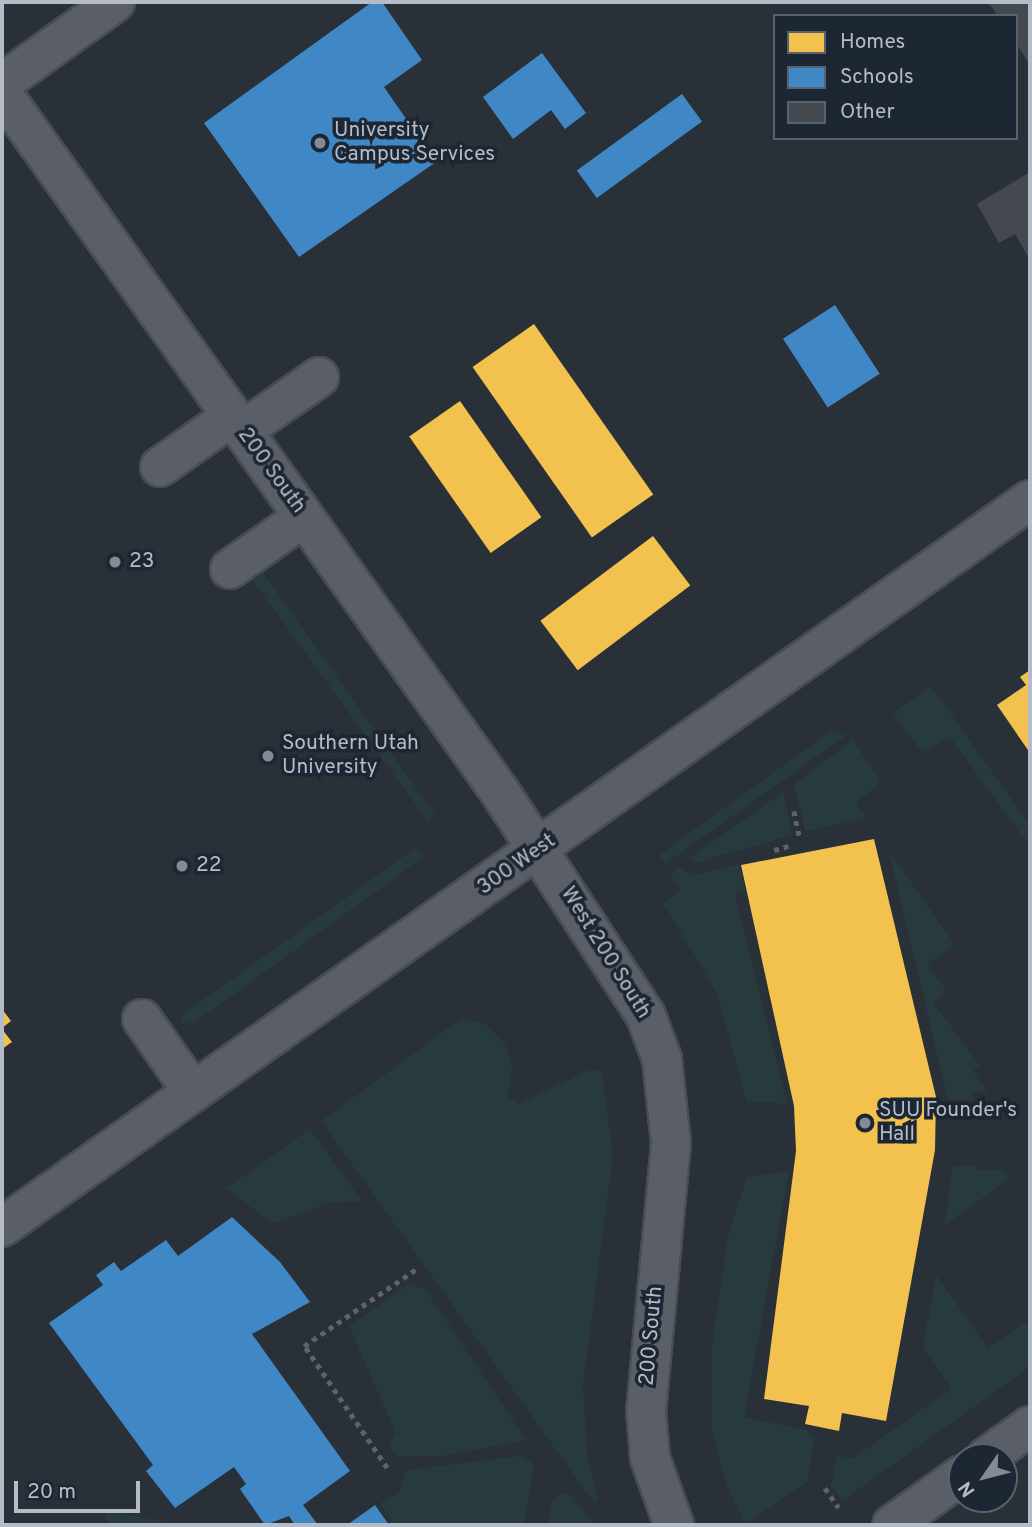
<!DOCTYPE html>
<html>
<head>
<meta charset="utf-8">
<style>
	body { margin:0 }
	#map { position:relative; width:1032px; height:1527px; overflow:hidden; background:#2a3038; font-family:Overpass,sans-serif }
	div>[style] { position:absolute }
	[style*='--x'] { left:calc(var(--x)*1px); top:calc(var(--y)*1px); width:calc(var(--w)*1px); rotate:calc(var(--a)*1deg) }
	.green>* { inset:0; background:#273a3e }
	.homes>* { inset:0; background:#f2c14e; transform-origin:0 0 }
	.schools>* { inset:0; background:#3f88c5; transform-origin:0 0 }
	.building>* { inset:0; background:#444950 }
	.path>* { height:4.5px; margin-top:-2.25px; transform-origin:0; background:repeating-linear-gradient(90deg,#5d636a 0 5px,transparent 0 10px) }
	.roads { filter:drop-shadow(2px 0 #484c53) drop-shadow(-2px 0 #484c53) drop-shadow(0 2px #484c53) drop-shadow(0 -2px #484c53) }
	.minor>* { height:38px; margin:-19px; padding:0 19px; transform-origin:19px; border-radius:19px; background:#5a5e66 }
	.dots>* { width:19px; height:19px; translate:-50% -50%; box-sizing:border-box; border:4px solid #1d2633; border-radius:50% }
	span { translate:-50% -50%; white-space:nowrap; text-align:center; line-height:1.15; -webkit-text-stroke:7px #1d2633; paint-order:stroke }
	.poi-label { font-size:21px; color:#b4bcc9 }
	.left { translate:0 -50%; text-align:left }
	.street-label { font-size:21px; color:#b4bcc9 }
	.frame { position:absolute; inset:0; border:4px solid #b4bcc9; pointer-events:none }
	.legend { position:absolute; left:773px; top:14px; width:245px; height:126px; box-sizing:border-box; background:#1d2633; border:2px solid #59626f; margin:0; padding:9px 12px; list-style:none; font-size:21px; color:#b4bcc9 }
	.legend li { display:flex; align-items:center; gap:14px; height:35px }
	.legend b { width:35px; border:2px solid #59626f }
	.north { position:absolute; left:948px; top:1443px; width:70px; height:70px; box-sizing:border-box; background:#1d2633; border:2px solid #59626f; border-radius:50%; rotate:235deg; font-size:19px; font-weight:700; line-height:28px; text-align:center; color:#b4bcc9 }
	.north::after { content:''; display:block; margin:auto; width:24px; height:32px; background:#848b96; clip-path:polygon(50% 0,100% 100%,50% 72%,0 100%) }
	.scale { position:absolute; left:14px; top:1481px; width:126px; height:32px; box-sizing:border-box; border:4px solid #b4bcc9; border-top:0; padding-left:9px; font-size:21px; line-height:24px; white-space:nowrap; color:#b4bcc9; -webkit-text-stroke:5px #1d2633; paint-order:stroke }
</style>
</head>
<body>
<div id="map">
	<div class="green">
		<div style="clip-path:polygon(262px 571px,435px 815px,427px 820px,251px 578px)"></div>
		<div style="clip-path:polygon(931px 686px,1030px 825px,1030px 847px,950px 737px,922px 753px,893px 713px)"></div>
		<div style="clip-path:polygon(831px 731px,847px 735px,665px 864px,659px 855px)"></div>
		<div style="clip-path:polygon(853px 740px,881px 782px,856px 803px,866px 818px,806px 832px,794px 784px)"></div>
		<div style="clip-path:polygon(783px 792px,793px 835px,695px 863px,691px 857px)"></div>
		<div style="clip-path:polygon(414px 849px,424px 856px,399px 875px,194px 1023px,181px 1023px,182px 1015px)"></div>
		<div style="clip-path:polygon(889px 851px,955px 945px,927px 964px,947px 992px,933px 1002px,980px 1066px,973px 1071px,988px 1093px,973px 1092px,973px 1099px,948px 1100px)"></div>
		<div style="clip-path:polygon(739px 864px,745px 891px,735px 894px,787px 1104px,746px 1101px,718px 995px,663px 903px,681px 890px,670px 874px,679px 867px,692px 876px)"></div>
		<div style="clip-path:polygon(461px 1019px,485px 1024px,505px 1044px,512px 1066px,508px 1097px,519px 1104px,589px 1070px,602px 1071px,613px 1156px,583px 1385px,587px 1454px,598px 1500px,594px 1503px,321px 1121px)"></div>
		<div style="clip-path:polygon(310px 1129px,362px 1201px,328px 1203px,272px 1224px,227px 1188px)"></div>
		<div style="clip-path:polygon(975px 1165px,976px 1171px,1002px 1169px,1009px 1179px,945px 1225px,952px 1167px)"></div>
		<div style="clip-path:polygon(789px 1171px,744px 1417px,807px 1430px,814px 1437px,808px 1481px,746px 1524px,726px 1484px,712px 1431px,712px 1344px,728px 1236px,747px 1177px)"></div>
		<div style="clip-path:polygon(936px 1275px,988px 1348px,1030px 1319px,1030px 1367px,842px 1501px,831px 1485px,837px 1455px,852px 1459px,951px 1389px,923px 1347px)"></div>
		<div style="clip-path:polygon(409px 1284px,425px 1289px,526px 1440px,442px 1456px,396px 1456px,389px 1445px,396px 1433px,349px 1326px)"></div>
		<div style="clip-path:polygon(521px 1456px,534px 1464px,524px 1525px,396px 1525px,380px 1503px,399px 1493px,406px 1470px)"></div>
		<div style="clip-path:polygon(563px 1492px,573px 1496px,594px 1525px,549px 1525px,552px 1501px)"></div>
		<div style="clip-path:polygon(109px 1512px,161px 1521px,165px 1525px,110px 1525px,104px 1516px)"></div>
	</div>
	<div class="homes">
		<div style="left:534px;top:324px;width:208px;height:75px;rotate:55deg"></div>
		<div style="left:460px;top:401px;width:142px;height:62px;rotate:55deg"></div>
		<div style="left:653px;top:536px;width:62px;height:141px;rotate:53deg"></div>
		<div style="clip-path:polygon(1030px 670px,1030px 753px,997px 705px,1026px 685px,1020px 677px)"></div>
		<div style="clip-path:polygon(874px 839px,936px 1097px,935px 1150px,886px 1421px,842px 1413px,839px 1431px,805px 1424px,809px 1406px,764px 1399px,796px 1151px,794px 1106px,741px 865px)"></div>
		<div style="clip-path:polygon(2px 1009px,11px 1021px,2px 1028px)"></div>
		<div style="clip-path:polygon(2px 1029px,12px 1042px,2px 1049px)"></div>
	</div>
	<div class="schools">
		<div style="clip-path:polygon(372px 2px,382px 2px,422px 60px,384px 87px,436px 162px,299px 257px,204px 123px)"></div>
		<div style="clip-path:polygon(542px 53px,586px 113px,565px 129px,551px 110px,513px 139px,483px 97px)"></div>
		<div style="left:682px;top:94px;width:34px;height:130px;rotate:54deg"></div>
		<div style="left:835px;top:305px;width:82px;height:62px;rotate:57deg"></div>
		<div style="clip-path:polygon(232px 1217px,280px 1262px,310px 1302px,252px 1334px,350px 1471px,303px 1505px,318px 1525px,295px 1525px,289px 1516px,265px 1525px,240px 1489px,246px 1484px,234px 1467px,175px 1508px,146px 1471px,153px 1465px,49px 1323px,103px 1285px,96px 1275px,114px 1262px,121px 1271px,166px 1240px,178px 1256px)"></div>
		<div style="clip-path:polygon(375px 1505px,389px 1525px,347px 1525px)"></div>
	</div>
	<div class="building">
		<div style="clip-path:polygon(988px 2px,1030px 2px,1030px 65px,1016px 43px,1016px 16px,998px 16px)"></div>
		<div style="clip-path:polygon(1030px 172px,1030px 260px,1015px 234px,999px 243px,977px 204px)"></div>
	</div>
	<div class="path">
		<div style="--x:794;--y:811;--w:25;--a:78"></div>
		<div style="--x:774;--y:850;--w:15;--a:-16"></div>
		<div style="--x:387;--y:1468;--w:148;--a:-124.2"></div>
		<div style="--x:304;--y:1346;--w:138;--a:-34.4"></div>
		<div style="--x:825;--y:1488;--w:24;--a:55"></div>
	</div>
	<div class="roads">
		<div class="minor">
			<div style="--x:2;--y:83;--w:139;--a:-35.6"></div>
			<div style="--x:2;--y:93;--w:858;--a:54.53"></div>
			<div style="--x:500;--y:792;--w:267;--a:56.9"></div>
			<div style="--x:646;--y:1016;--w:46;--a:69.6"></div>
			<div style="--x:662;--y:1059;--w:84;--a:83.9"></div>
			<div style="--x:671;--y:1143;--w:268;--a:95.3"></div>
			<div style="--x:646;--y:1410;--w:48;--a:85.2"></div>
			<div style="--x:650;--y:1458;--w:71;--a:70.3"></div>
			<div style="--x:242;--y:431;--w:94;--a:-35"></div>
			<div style="--x:160;--y:467;--w:88;--a:-35.3"></div>
			<div style="--x:230;--y:569;--w:90;--a:-35.1"></div>
			<div style="--x:142;--y:1019;--w:89;--a:55.1"></div>
			<div style="--x:2;--y:1227;--w:1259;--a:-35.27"></div>
			<div style="--x:987;--y:1457;--w:53;--a:-35.8"></div>
			<div style="--x:892;--y:1525;--w:86;--a:-35.5"></div>
		</div>
	</div>
	<div class="dots">
		<div style="left:320px;top:143px;background:#848b96"></div>
		<div style="left:115px;top:562px;background:#848b96"></div>
		<div style="left:268px;top:756px;background:#848b96"></div>
		<div style="left:182px;top:866px;background:#848b96"></div>
		<div style="left:865px;top:1123px;background:#848b96"></div>
	</div>
	<div class="poi-label">
		<span class="left" style="left:334px;top:143px">University<br>Campus Services</span>
		<span class="left" style="left:129px;top:562px">23</span>
		<span class="left" style="left:282px;top:756px">Southern Utah<br>University</span>
		<span class="left" style="left:196px;top:866px">22</span>
		<span class="left" style="left:879px;top:1123px">SUU Founder's<br>Hall</span>
	</div>
	<div class="street-label">
		<span style="left:271px;top:471px;rotate:54deg">200 South</span>
		<span style="left:517px;top:865px;rotate:-35deg">300 West</span>
		<span style="left:605px;top:953px;rotate:58deg">West 200 South</span>
		<span style="left:652px;top:1336px;rotate:-85deg">200 South</span>
	</div>
	<div class="frame"></div>
	<ul class="legend">
	<li><b style="height:19px;background:#f2c14e"></b>Homes</li>
	<li><b style="height:19px;background:#3f88c5"></b>Schools</li>
	<li><b style="height:19px;background:#444950"></b>Other</li>
	</ul>
	<div class="north">N</div>
	<div class="scale">20 m</div>
</div>
</body>
</html>
